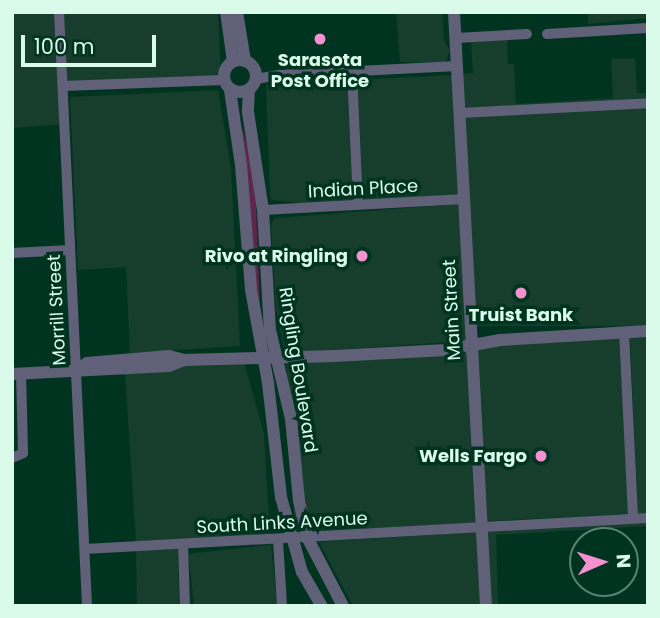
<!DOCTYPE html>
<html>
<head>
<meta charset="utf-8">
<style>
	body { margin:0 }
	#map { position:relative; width:660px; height:618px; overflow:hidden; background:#003421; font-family:Poppins,sans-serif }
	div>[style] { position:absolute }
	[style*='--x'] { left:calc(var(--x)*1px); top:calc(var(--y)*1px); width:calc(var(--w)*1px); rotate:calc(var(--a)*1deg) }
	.built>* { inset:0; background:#173e2d; transform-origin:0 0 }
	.green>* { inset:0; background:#5f264c }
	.minor>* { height:10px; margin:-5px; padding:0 5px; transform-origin:5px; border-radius:5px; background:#606178 }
	.tertiary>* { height:12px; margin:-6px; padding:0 6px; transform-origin:6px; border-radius:6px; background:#606178 }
	.tertiary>.ring { margin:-6px; padding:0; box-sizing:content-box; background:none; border:12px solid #606178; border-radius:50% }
	.dots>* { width:19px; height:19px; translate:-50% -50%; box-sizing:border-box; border:4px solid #003421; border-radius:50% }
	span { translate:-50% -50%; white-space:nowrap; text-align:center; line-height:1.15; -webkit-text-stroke:7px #003421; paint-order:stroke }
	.poi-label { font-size:18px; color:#dbfbea; font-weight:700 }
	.right { translate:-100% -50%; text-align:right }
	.street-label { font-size:18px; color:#dbfbea }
	.frame { position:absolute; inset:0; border:14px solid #dbfbea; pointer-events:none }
	.north { position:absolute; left:569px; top:527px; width:70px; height:70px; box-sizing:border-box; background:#003421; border:2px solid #588471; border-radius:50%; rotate:87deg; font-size:19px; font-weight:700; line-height:28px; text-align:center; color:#dbfbea }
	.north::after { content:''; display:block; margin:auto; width:24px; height:32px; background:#f590d1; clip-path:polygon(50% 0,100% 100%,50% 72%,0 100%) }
	.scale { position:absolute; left:21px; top:35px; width:135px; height:32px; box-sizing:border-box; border:4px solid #dbfbea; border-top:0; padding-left:9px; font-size:21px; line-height:24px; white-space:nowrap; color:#dbfbea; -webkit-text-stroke:5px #003421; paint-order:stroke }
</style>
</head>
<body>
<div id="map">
	<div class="built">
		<div style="clip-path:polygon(12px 12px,218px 12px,221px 78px,64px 86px,65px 124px,12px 128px)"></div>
		<div style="clip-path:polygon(396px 12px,442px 12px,444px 41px,450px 50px,446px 62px,400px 62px)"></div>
		<div style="clip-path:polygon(588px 12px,648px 12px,648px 18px,588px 24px)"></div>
		<div style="clip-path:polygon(507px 40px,508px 64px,514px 64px,516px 104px,613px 98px,611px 59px,635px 58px,637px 93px,648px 93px,648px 98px,465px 108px,462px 74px,473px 73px,471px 42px)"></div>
		<div style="left:452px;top:75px;width:120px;height:95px;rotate:87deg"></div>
		<div style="clip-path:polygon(347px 82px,353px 201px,309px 204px,273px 200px,270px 197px,266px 85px)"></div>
		<div style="clip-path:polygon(218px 90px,231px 168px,240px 346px,130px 353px,126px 267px,78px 270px,70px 97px)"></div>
		<div style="left:648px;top:108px;width:218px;height:183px;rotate:90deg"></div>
		<div style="clip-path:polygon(460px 204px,466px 341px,285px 353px,276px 311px,271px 224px,275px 218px)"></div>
		<div style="clip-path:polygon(648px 336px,648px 513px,638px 514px,630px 337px)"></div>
		<div style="left:619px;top:337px;width:177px;height:144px;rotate:87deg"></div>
		<div style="left:466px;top:351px;width:172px;height:180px;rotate:87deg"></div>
		<div style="clip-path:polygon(244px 362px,264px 433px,270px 536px,136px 542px,125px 374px,169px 371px,184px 365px)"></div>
		<div style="clip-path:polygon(648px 523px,648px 526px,496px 535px,498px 606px,491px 606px,487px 531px)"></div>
		<div style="clip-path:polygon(476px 532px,480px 606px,353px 606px,319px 542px)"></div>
		<div style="left:271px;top:545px;width:61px;height:83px;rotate:84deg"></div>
		<div style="left:178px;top:549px;width:57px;height:42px;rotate:89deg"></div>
	</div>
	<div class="green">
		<div style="clip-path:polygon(243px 130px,255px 180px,260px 310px,251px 264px,238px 131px)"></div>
	</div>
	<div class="minor">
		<div style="--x:59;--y:12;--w:595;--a:87.3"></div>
		<div style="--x:547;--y:34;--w:101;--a:-3.4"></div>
		<div style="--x:456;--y:38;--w:71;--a:-3.2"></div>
		<div style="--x:352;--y:72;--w:133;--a:87.4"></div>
		<div style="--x:256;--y:79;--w:23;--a:-10"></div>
		<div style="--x:279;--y:75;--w:178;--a:-2.9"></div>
		<div style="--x:63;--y:86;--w:161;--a:-2.1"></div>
		<div style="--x:460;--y:113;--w:188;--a:-3"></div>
		<div style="--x:263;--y:210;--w:202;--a:-3.1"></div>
		<div style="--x:12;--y:253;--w:58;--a:-3"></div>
		<div style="--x:624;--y:332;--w:187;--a:87.2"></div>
		<div style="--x:12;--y:458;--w:12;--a:-24"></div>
		<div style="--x:23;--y:453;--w:80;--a:-91.4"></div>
		<div style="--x:278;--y:540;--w:66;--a:86.5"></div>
		<div style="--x:183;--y:544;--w:62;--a:88.2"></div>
		<div style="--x:85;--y:549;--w:564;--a:-3.15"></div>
	</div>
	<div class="tertiary">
		<div style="--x:226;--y:12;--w:49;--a:81.9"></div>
		<div style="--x:237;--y:12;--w:50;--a:80.7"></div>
		<div style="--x:454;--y:12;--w:595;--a:86.92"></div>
		<div class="ring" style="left:224px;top:60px;width:20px;height:20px"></div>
		<div style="--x:230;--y:90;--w:76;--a:81.7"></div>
		<div style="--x:241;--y:165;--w:125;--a:85.4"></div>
		<div style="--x:251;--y:290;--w:95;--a:79.6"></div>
		<div style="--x:268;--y:383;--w:115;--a:83.5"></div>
		<div style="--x:281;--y:497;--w:78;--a:74.4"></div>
		<div style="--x:302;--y:572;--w:39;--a:60"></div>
		<div style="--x:249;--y:90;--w:22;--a:93"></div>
		<div style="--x:248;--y:112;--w:99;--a:81.3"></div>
		<div style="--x:263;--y:210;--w:120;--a:86.7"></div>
		<div style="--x:270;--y:330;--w:91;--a:76.7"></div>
		<div style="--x:291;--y:419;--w:82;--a:84.4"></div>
		<div style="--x:299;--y:501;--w:39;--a:77"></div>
		<div style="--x:308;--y:539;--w:76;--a:62.4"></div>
		<div style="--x:76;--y:370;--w:13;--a:-32"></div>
		<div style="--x:87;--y:363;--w:82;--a:-4.9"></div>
		<div style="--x:169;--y:356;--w:16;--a:15"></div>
		<div style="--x:184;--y:360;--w:150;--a:-1.5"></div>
		<div style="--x:334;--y:356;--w:112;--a:-3.1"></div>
		<div style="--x:446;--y:350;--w:55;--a:-10.5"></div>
		<div style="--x:500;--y:340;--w:148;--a:-3.5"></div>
		<div style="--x:12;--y:374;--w:157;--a:-2.9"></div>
		<div style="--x:169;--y:366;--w:16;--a:-22"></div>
	</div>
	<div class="dots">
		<div style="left:320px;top:39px;background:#f590d1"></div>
		<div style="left:362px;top:256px;background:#f590d1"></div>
		<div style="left:521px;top:293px;background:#f590d1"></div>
		<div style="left:541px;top:456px;background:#f590d1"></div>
	</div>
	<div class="poi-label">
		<span style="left:320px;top:71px">Sarasota<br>Post Office</span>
		<span class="right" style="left:348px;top:256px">Rivo at Ringling</span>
		<span style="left:521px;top:315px">Truist Bank</span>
		<span class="right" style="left:527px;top:456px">Wells Fargo</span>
	</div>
	<div class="street-label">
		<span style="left:363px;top:189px;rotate:-3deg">Indian Place</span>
		<span style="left:57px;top:310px;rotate:-93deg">Morrill Street</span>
		<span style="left:452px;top:310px;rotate:-93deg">Main Street</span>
		<span style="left:298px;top:370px;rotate:81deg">Ringling Boulevard</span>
		<span style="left:282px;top:523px;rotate:-3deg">South Links Avenue</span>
	</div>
	<div class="frame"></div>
	<div class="north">N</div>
	<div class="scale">100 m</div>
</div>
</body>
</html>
